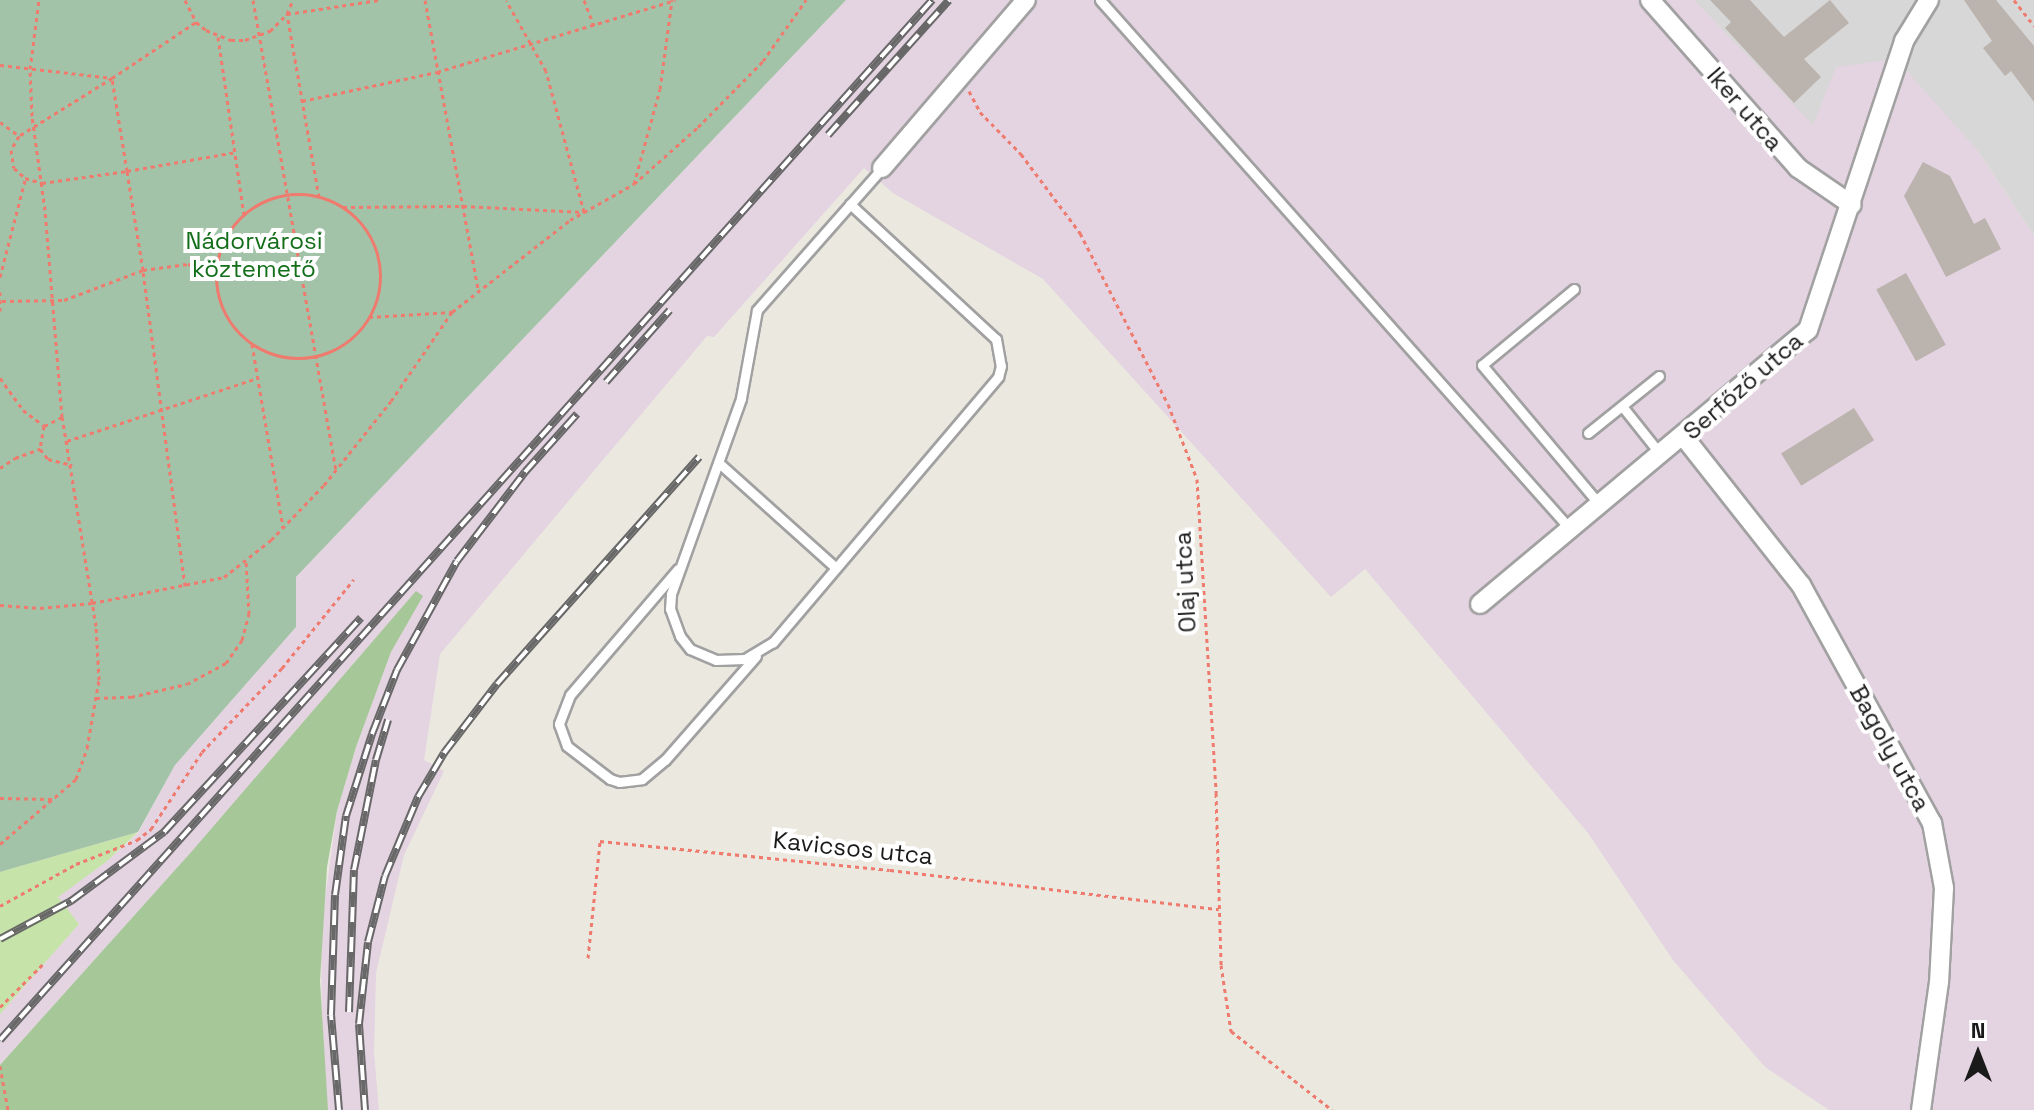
<!DOCTYPE html>
<html>
<head>
<meta charset="utf-8">
<style>
	body { margin:0 }
	#map { position:relative; width:2034px; height:1110px; overflow:hidden; background:#ebe8e0; font-family:"Space Grotesk",sans-serif }
	div>[style] { position:absolute }
	[style*='--x'] { left:calc(var(--x)*1px); top:calc(var(--y)*1px); width:calc(var(--w)*1px); rotate:calc(var(--a)*1deg) }
	.residential>* { inset:0; background:#d8d7d7 }
	.industrial>* { inset:0; background:#e4d3e1 }
	.grass>* { inset:0; background:#c6e3a9 }
	.forest>* { inset:0; background:#a6c898 }
	.cemetery>* { inset:0; background:#a3c3a8 }
	.building>* { inset:0; background:#bbb3ad; transform-origin:0 0 }
	.path>* { height:3px; margin-top:-1.5px; transform-origin:0; background:repeating-linear-gradient(90deg,#ef7a6e 0 4px,transparent 0 8px) }
	.path>.ring { margin:-1.5px; padding:0; box-sizing:content-box; background:none; border:3px solid #ef7a6e; border-radius:50% }
	.roads { filter:drop-shadow(2px 0 #a1a1a1) drop-shadow(-2px 0 #a1a1a1) drop-shadow(0 2px #a1a1a1) drop-shadow(0 -2px #a1a1a1) }
	.lane>* { height:9px; margin:-4.5px; padding:0 4.5px; transform-origin:4.5px; border-radius:4.5px; background:#fff }
	.street>* { height:18px; margin:-9px; padding:0 9px; transform-origin:9px; border-radius:9px; background:#fff }
	.rail>* { height:8px; margin-top:-4px; transform-origin:0; background:repeating-linear-gradient(90deg,#fff 0 15px,#686868 0 30px); box-sizing:border-box; border-block:2px solid #686868 }
	span { translate:-50% -50%; white-space:nowrap; text-align:center; line-height:1.15; -webkit-text-stroke:8px #fff; paint-order:stroke }
	.street-label { font-size:24px; color:#1a1a1a }
	.park-label { font-size:24px; color:#136e19 }
	.north { position:absolute; left:1938px; top:1014px; width:80px; height:80px; -webkit-text-stroke:6px #fff; paint-order:stroke; rotate:0deg; font-size:22px; font-weight:700; line-height:32px; text-align:center; color:#1a1a1a }
	.north::after { content:''; display:block; margin:auto; width:28px; height:36px; background:#1a1a1a; clip-path:polygon(50% 0,100% 100%,50% 72%,0 100%) }
</style>
</head>
<body>
<div id="map">
	<div class="residential">
		<div style="clip-path:polygon(1694px 0,2034px 0,2034px 236px,1978px 151px,1813px 126px)"></div>
	</div>
	<div class="industrial">
		<div style="clip-path:polygon(846px 0,1694px 0,1813px 125px,1836px 67px,1896px 59px,1978px 151px,2034px 236px,2034px 1110px,1829px 1110px,1765px 1067px,1673px 960px,1588px 833px,1365px 569px,1331px 597px,1043px 279px,893px 193px,864px 168px,714px 337px,707px 336px,440px 654px,424px 760px,444px 771px,404px 855px,376px 973px,374px 1053px,379px 1110px,328px 1110px,322px 1056px,321px 928px,337px 811px,356px 747px,391px 652px,422px 596px,0 1065px,0 1014px,79px 924px,57px 897px,106px 862px,138px 833px,175px 765px,296px 627px,296px 577px)"></div>
	</div>
	<div class="grass">
		<div style="clip-path:polygon(138px 832px,106px 862px,58px 897px,79px 924px,0 1014px,0 872px)"></div>
	</div>
	<div class="forest">
		<div style="clip-path:polygon(416px 591px,423px 596px,391px 652px,356px 747px,337px 811px,327px 867px,320px 981px,328px 1110px,0 1110px,0 1065px,193px 850px)"></div>
	</div>
	<div class="cemetery">
		<div style="clip-path:polygon(0 0,846px 0,296px 577px,296px 627px,175px 765px,138px 832px,0 872px)"></div>
	</div>
	<div class="building">
		<div style="clip-path:polygon(1710px 0,1750px 0,1784px 37px,1830px 0,1849px 23px,1804px 59px,1821px 77px,1794px 103px,1725px 28px,1731px 22px)"></div>
		<div style="clip-path:polygon(1964px 0,1996px 0,2034px 46px,2034px 102px,2011px 71px,2005px 76px,1983px 48px,1992px 41px)"></div>
		<div style="clip-path:polygon(1923px 162px,1950px 176px,1974px 224px,1985px 218px,2001px 249px,1946px 277px,1904px 196px)"></div>
		<div style="left:1906px;top:273px;width:82px;height:34px;rotate:61deg"></div>
		<div style="left:1854px;top:408px;width:38px;height:86px;rotate:58deg"></div>
	</div>
	<div class="path">
		<div style="--x:185;--y:0;--w:25;--a:63"></div>
		<div style="--x:196;--y:22;--w:13;--a:39"></div>
		<div style="--x:206;--y:30;--w:27;--a:22"></div>
		<div style="--x:231;--y:40;--w:14;--a:0"></div>
		<div style="--x:245;--y:40;--w:27;--a:-20"></div>
		<div style="--x:270;--y:31;--w:24;--a:-45"></div>
		<div style="--x:287;--y:14;--w:15;--a:-67"></div>
		<div style="--x:253;--y:0;--w:476;--a:80"></div>
		<div style="--x:425;--y:0;--w:295;--a:79.6"></div>
		<div style="--x:584;--y:0;--w:28;--a:69"></div>
		<div style="--x:2014;--y:0;--w:33;--a:52"></div>
		<div style="--x:218;--y:37;--w:180;--a:81.7"></div>
		<div style="--x:0;--y:65;--w:113;--a:6.6"></div>
		<div style="--x:112;--y:78;--w:101;--a:-33.7"></div>
		<div style="--x:969;--y:91;--w:24;--a:62"></div>
		<div style="--x:980;--y:112;--w:59;--a:45.7"></div>
		<div style="--x:1021;--y:154;--w:99;--a:53.2"></div>
		<div style="--x:1080;--y:233;--w:192;--a:62.8"></div>
		<div style="--x:1168;--y:404;--w:80;--a:68.9"></div>
		<div style="--x:1197;--y:479;--w:315;--a:86.5"></div>
		<div style="--x:1216;--y:793;--w:172;--a:88.3"></div>
		<div style="--x:1221;--y:965;--w:67;--a:81.4"></div>
		<div style="--x:1231;--y:1031;--w:128;--a:38"></div>
		<div style="--x:302;--y:101;--w:138;--a:-12.1"></div>
		<div style="--x:437;--y:72;--w:249;--a:-16.8"></div>
		<div style="--x:0;--y:122;--w:24;--a:36"></div>
		<div style="--x:634;--y:184;--w:98;--a:-74.7"></div>
		<div style="--x:660;--y:89;--w:90;--a:-82.3"></div>
		<div class="ring" style="left:216px;top:194px;width:161px;height:161px"></div>
		<div style="--x:319;--y:197;--w:186;--a:-99.9"></div>
		<div style="--x:287;--y:14;--w:93;--a:-8.7"></div>
		<div style="--x:343;--y:207;--w:120;--a:-0.5"></div>
		<div style="--x:463;--y:206;--w:121;--a:2.8"></div>
		<div style="--x:584;--y:212;--w:146;--a:-105.1"></div>
		<div style="--x:546;--y:71;--w:81;--a:-119.4"></div>
		<div style="--x:0;--y:277;--w:100;--a:-75.5"></div>
		<div style="--x:0;--y:292;--w:19;--a:90"></div>
		<div style="--x:2;--y:301;--w:62;--a:-0.9"></div>
		<div style="--x:64;--y:300;--w:85;--a:-20.8"></div>
		<div style="--x:143;--y:270;--w:45;--a:-7.6"></div>
		<div style="--x:188;--y:264;--w:28;--a:17"></div>
		<div style="--x:369;--y:317;--w:83;--a:-3.4"></div>
		<div style="--x:252;--y:344;--w:187;--a:80.4"></div>
		<div style="--x:0;--y:378;--w:39;--a:54"></div>
		<div style="--x:23;--y:410;--w:26;--a:37"></div>
		<div style="--x:62;--y:417;--w:20;--a:153"></div>
		<div style="--x:44;--y:426;--w:23;--a:100"></div>
		<div style="--x:40;--y:449;--w:13;--a:51"></div>
		<div style="--x:48;--y:459;--w:25;--a:14"></div>
		<div style="--x:67;--y:441;--w:200;--a:-18.3"></div>
		<div style="--x:0;--y:468;--w:18;--a:-34"></div>
		<div style="--x:15;--y:458;--w:27;--a:-20"></div>
		<div style="--x:185;--y:586;--w:319;--a:-97.6"></div>
		<div style="--x:143;--y:270;--w:100;--a:-99.2"></div>
		<div style="--x:127;--y:171;--w:94;--a:-99.2"></div>
		<div style="--x:112;--y:78;--w:110;--a:148.1"></div>
		<div style="--x:19;--y:136;--w:16;--a:120"></div>
		<div style="--x:11;--y:150;--w:18;--a:81"></div>
		<div style="--x:14;--y:168;--w:15;--a:42"></div>
		<div style="--x:25;--y:178;--w:18;--a:16"></div>
		<div style="--x:42;--y:183;--w:86;--a:-8"></div>
		<div style="--x:127;--y:171;--w:111;--a:-9.9"></div>
		<div style="--x:0;--y:605;--w:40;--a:4.3"></div>
		<div style="--x:40;--y:608;--w:52;--a:-5.5"></div>
		<div style="--x:92;--y:603;--w:135;--a:-11.1"></div>
		<div style="--x:224;--y:577;--w:60;--a:-38.2"></div>
		<div style="--x:271;--y:540;--w:76;--a:-46.1"></div>
		<div style="--x:324;--y:485;--w:107;--a:-51.4"></div>
		<div style="--x:391;--y:401;--w:108;--a:-55.6"></div>
		<div style="--x:452;--y:312;--w:150;--a:-37.9"></div>
		<div style="--x:570;--y:220;--w:73;--a:-29.4"></div>
		<div style="--x:634;--y:184;--w:86;--a:-41.7"></div>
		<div style="--x:698;--y:127;--w:93;--a:-45.4"></div>
		<div style="--x:763;--y:61;--w:75;--a:-54.8"></div>
		<div style="--x:96;--y:698;--w:35;--a:-2"></div>
		<div style="--x:131;--y:697;--w:57;--a:-13.1"></div>
		<div style="--x:187;--y:684;--w:44;--a:-28.3"></div>
		<div style="--x:226;--y:663;--w:28;--a:-55"></div>
		<div style="--x:242;--y:640;--w:27;--a:-75"></div>
		<div style="--x:249;--y:614;--w:54;--a:-93.2"></div>
		<div style="--x:0;--y:798;--w:52;--a:1.1"></div>
		<div style="--x:0;--y:844;--w:100;--a:-40.5"></div>
		<div style="--x:76;--y:779;--w:33;--a:-70"></div>
		<div style="--x:87;--y:748;--w:69;--a:-80"></div>
		<div style="--x:99;--y:680;--w:54;--a:-93.2"></div>
		<div style="--x:96;--y:626;--w:212;--a:-99.2"></div>
		<div style="--x:62;--y:417;--w:208;--a:-94.7"></div>
		<div style="--x:45;--y:210;--w:95;--a:-97.9"></div>
		<div style="--x:32;--y:116;--w:47;--a:-92.4"></div>
		<div style="--x:30;--y:69;--w:70;--a:-82.6"></div>
		<div style="--x:0;--y:906;--w:87;--a:-28.9"></div>
		<div style="--x:76;--y:864;--w:66;--a:-21.5"></div>
		<div style="--x:137;--y:840;--w:18;--a:-38"></div>
		<div style="--x:151;--y:829;--w:92;--a:-56.5"></div>
		<div style="--x:202;--y:752;--w:116;--a:-46.4"></div>
		<div style="--x:282;--y:668;--w:114;--a:-51"></div>
		<div style="--x:588;--y:958;--w:118;--a:-84.1"></div>
		<div style="--x:600;--y:841;--w:291;--a:5.7"></div>
		<div style="--x:890;--y:870;--w:331;--a:6.8"></div>
		<div style="--x:0;--y:1007;--w:61;--a:-45"></div>
		<div style="--x:0;--y:1066;--w:45;--a:79.7"></div>
	</div>
	<div class="roads">
		<div class="lane">
			<div style="--x:1100;--y:0;--w:709;--a:48.37"></div>
			<div style="--x:850;--y:204;--w:199;--a:42.8"></div>
			<div style="--x:996;--y:339;--w:27;--a:80"></div>
			<div style="--x:1001;--y:366;--w:11;--a:105"></div>
			<div style="--x:998;--y:377;--w:348;--a:130.3"></div>
			<div style="--x:773;--y:642;--w:33;--a:149"></div>
			<div style="--x:745;--y:659;--w:29;--a:178"></div>
			<div style="--x:716;--y:660;--w:28;--a:-157"></div>
			<div style="--x:690;--y:649;--w:16;--a:-128"></div>
			<div style="--x:680;--y:636;--w:29;--a:-110"></div>
			<div style="--x:670;--y:609;--w:15;--a:-86"></div>
			<div style="--x:671;--y:594;--w:208;--a:-70.3"></div>
			<div style="--x:741;--y:398;--w:89;--a:-79.7"></div>
			<div style="--x:757;--y:310;--w:189;--a:-48.6"></div>
			<div style="--x:1574;--y:289;--w:119;--a:140.4"></div>
			<div style="--x:1482;--y:365;--w:183;--a:49.9"></div>
			<div style="--x:1622;--y:406;--w:63;--a:51.5"></div>
			<div style="--x:1588;--y:433;--w:91;--a:-38.8"></div>
			<div style="--x:719;--y:463;--w:157;--a:41.9"></div>
			<div style="--x:678;--y:569;--w:166;--a:130.6"></div>
			<div style="--x:570;--y:695;--w:31;--a:111"></div>
			<div style="--x:559;--y:724;--w:23;--a:70"></div>
			<div style="--x:567;--y:746;--w:54;--a:37.5"></div>
			<div style="--x:610;--y:779;--w:9;--a:18"></div>
			<div style="--x:619;--y:782;--w:23;--a:-7"></div>
			<div style="--x:642;--y:779;--w:30;--a:-40"></div>
			<div style="--x:665;--y:760;--w:138;--a:-48.8"></div>
		</div>
		<div class="street">
			<div style="--x:1650;--y:0;--w:224;--a:48.6"></div>
			<div style="--x:1798;--y:168;--w:65;--a:34.4"></div>
			<div style="--x:882;--y:168;--w:221;--a:-49.4"></div>
			<div style="--x:1684;--y:437;--w:189;--a:51.7"></div>
			<div style="--x:1801;--y:585;--w:272;--a:61.2"></div>
			<div style="--x:1932;--y:823;--w:66;--a:79.5"></div>
			<div style="--x:1944;--y:888;--w:94;--a:93"></div>
			<div style="--x:1939;--y:982;--w:129;--a:98"></div>
			<div style="--x:1480;--y:604;--w:427;--a:-39.9"></div>
			<div style="--x:1808;--y:330;--w:305;--a:-71.6"></div>
			<div style="--x:1904;--y:41;--w:48;--a:-58.6"></div>
		</div>
	</div>
	<div class="rail">
		<div style="--x:828;--y:135;--w:181;--a:-48.1"></div>
		<div style="--x:606;--y:382;--w:96;--a:-48.4"></div>
		<div style="--x:0;--y:939;--w:81;--a:-28.2"></div>
		<div style="--x:71;--y:901;--w:116;--a:-36.6"></div>
		<div style="--x:164;--y:832;--w:291;--a:-47.4"></div>
		<div style="--x:349;--y:1012;--w:142;--a:-88"></div>
		<div style="--x:354;--y:870;--w:112;--a:-78.7"></div>
		<div style="--x:376;--y:760;--w:42;--a:-73.3"></div>
		<div style="--x:0;--y:1040;--w:1397;--a:-48.13"></div>
		<div style="--x:339;--y:1110;--w:95;--a:-94.8"></div>
		<div style="--x:331;--y:1015;--w:120;--a:-88.1"></div>
		<div style="--x:335;--y:895;--w:80;--a:-82.1"></div>
		<div style="--x:346;--y:816;--w:86;--a:-72.4"></div>
		<div style="--x:372;--y:734;--w:69;--a:-68.7"></div>
		<div style="--x:397;--y:670;--w:124;--a:-61.2"></div>
		<div style="--x:457;--y:561;--w:112;--a:-52.6"></div>
		<div style="--x:525;--y:472;--w:78;--a:-48.1"></div>
		<div style="--x:365;--y:1110;--w:86;--a:-94"></div>
		<div style="--x:359;--y:1024;--w:82;--a:-83.7"></div>
		<div style="--x:368;--y:942;--w:68;--a:-75.6"></div>
		<div style="--x:385;--y:876;--w:86;--a:-67.3"></div>
		<div style="--x:418;--y:797;--w:51;--a:-59.4"></div>
		<div style="--x:444;--y:753;--w:87;--a:-52.5"></div>
		<div style="--x:497;--y:684;--w:304;--a:-48.3"></div>
	</div>
	<div class="street-label">
		<span style="left:1745px;top:109px;rotate:49deg">Iker utca</span>
		<span style="left:1743px;top:386px;rotate:-41deg">Serfőző utca</span>
		<span style="left:1185px;top:582px;rotate:-93deg">Olaj utca</span>
		<span style="left:1890px;top:748px;rotate:61deg">Bagoly utca</span>
		<span style="left:853px;top:848px;rotate:6deg">Kavicsos utca</span>
	</div>
	<div class="park-label">
		<span style="left:254px;top:255px">Nádorvárosi<br>köztemető</span>
	</div>
	<div class="north">N</div>
</div>
</body>
</html>
